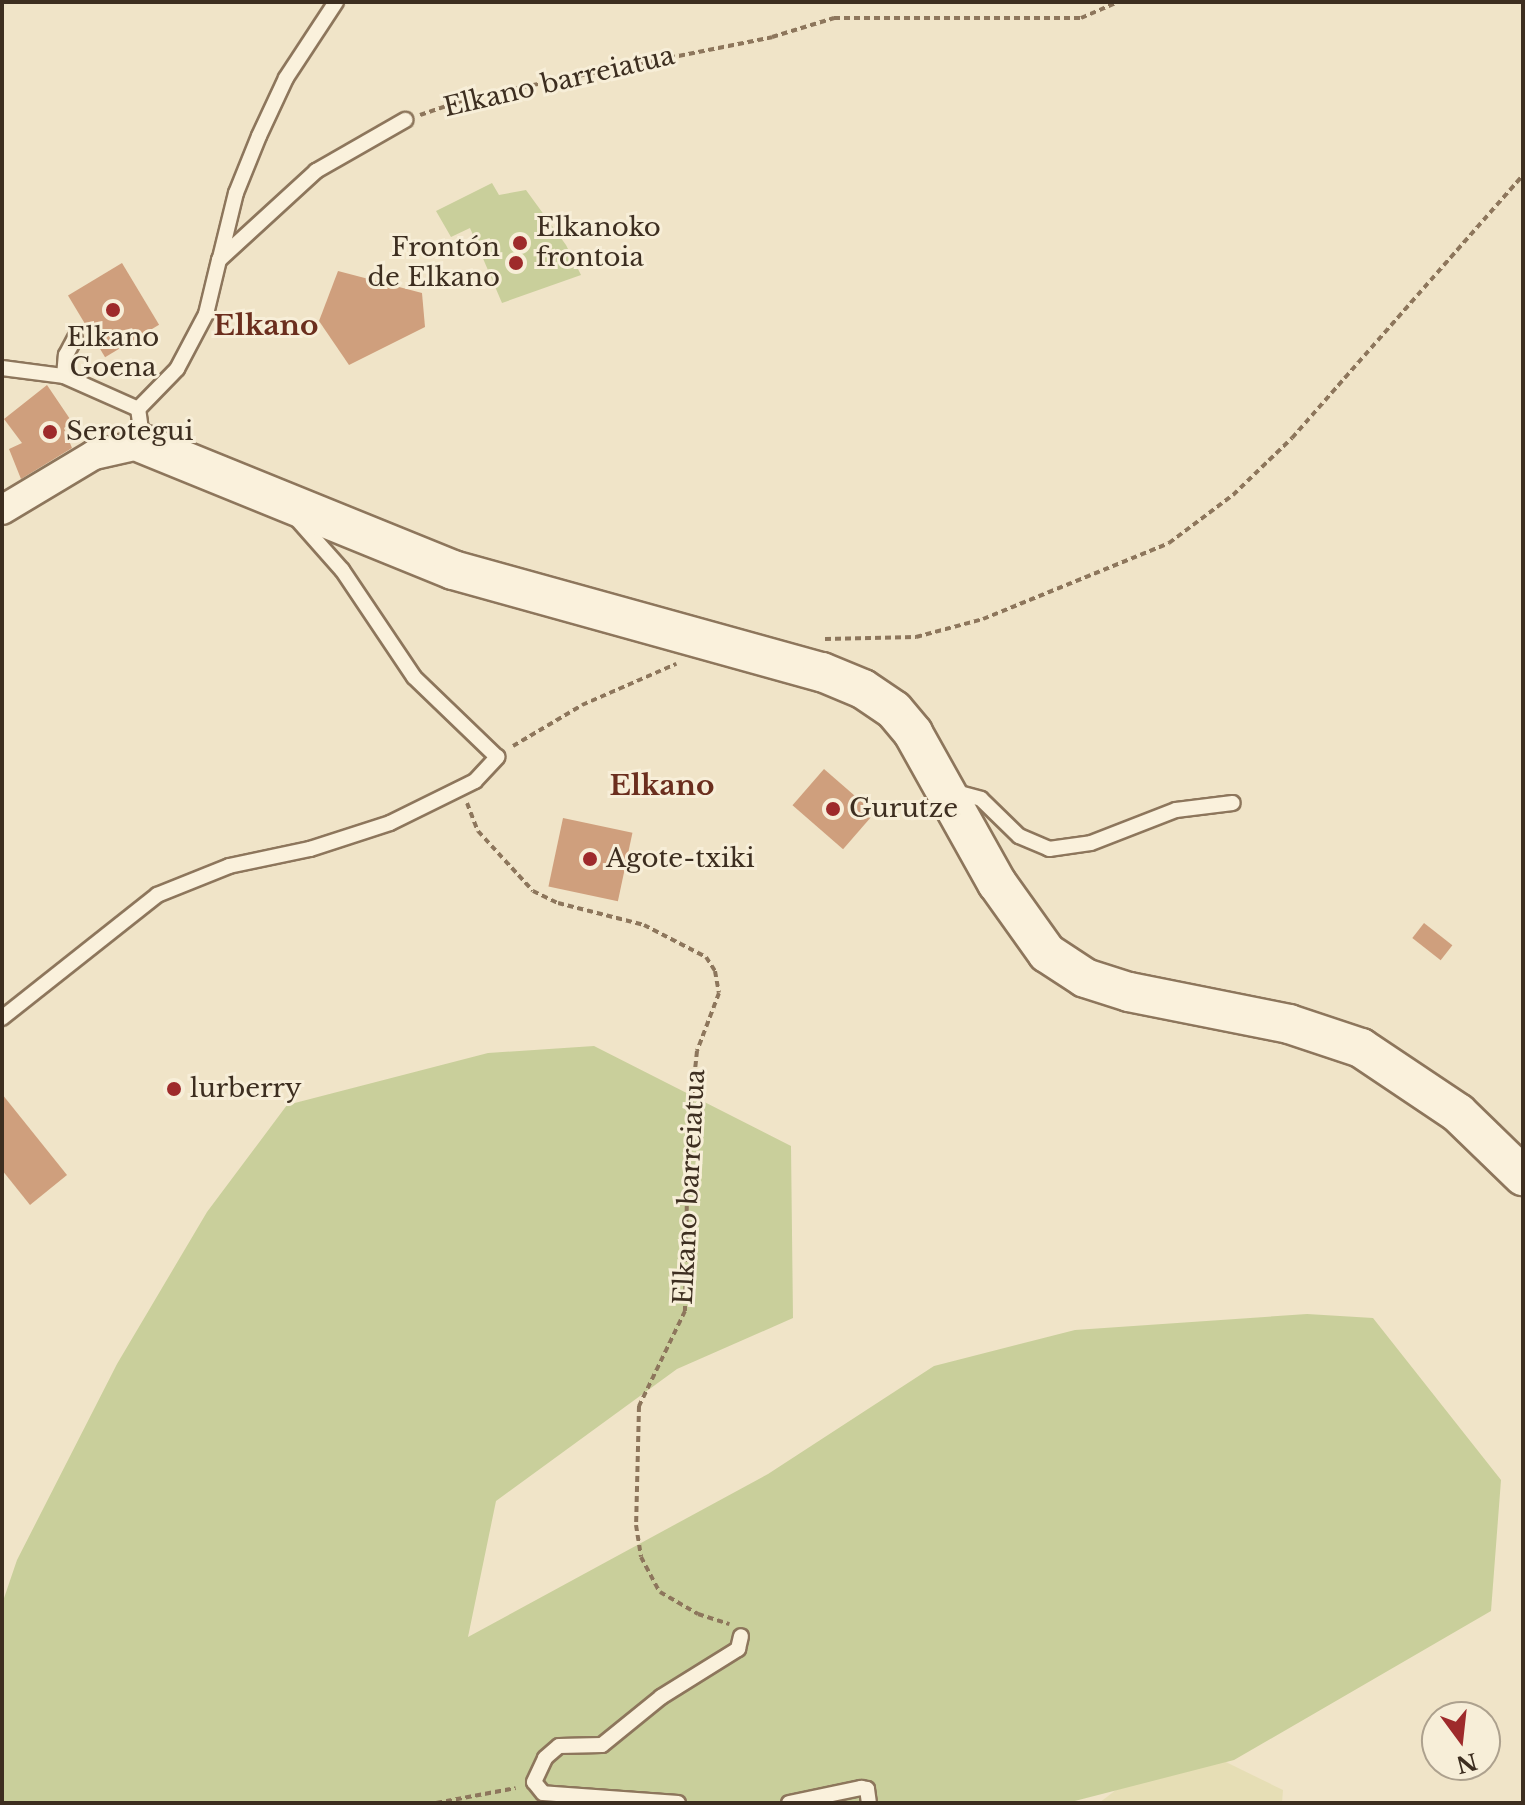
<!DOCTYPE html>
<html>
<head>
<meta charset="utf-8">
<style>
	body { margin:0 }
	#map { position:relative; width:1525px; height:1805px; overflow:hidden; background:#f0e4c8; font-family:"Libre Baskerville",serif }
	div>[style] { position:absolute }
	[style*='--x'] { left:calc(var(--x)*1px); top:calc(var(--y)*1px); width:calc(var(--w)*1px); rotate:calc(var(--a)*1deg) }
	.farmland>* { inset:0; background:#e6deb5 }
	.green>* { inset:0; background:#c9cf9b }
	.building>* { inset:0; background:#cf9f7d; transform-origin:0 0 }
	.path>* { height:4px; margin-top:-2px; transform-origin:0; background:repeating-linear-gradient(90deg,#8d765c 0 6px,transparent 0 10px) }
	.roads { filter:drop-shadow(2px 0 #8d765c) drop-shadow(-2px 0 #8d765c) drop-shadow(0 2px #8d765c) drop-shadow(0 -2px #8d765c) }
	.lane>* { height:14px; margin:-7px; padding:0 7px; transform-origin:7px; border-radius:7px; background:#faf1dc }
	.street>* { height:28px; margin:-14px; padding:0 14px; transform-origin:14px; border-radius:14px; background:#faf1dc }
	.secondary>* { height:38px; margin:-19px; padding:0 19px; transform-origin:19px; border-radius:19px; background:#faf1dc }
	.dots>* { width:22px; height:22px; translate:-50% -50%; box-sizing:border-box; border:4px solid #f7eed8; border-radius:50% }
	span { translate:-50% -50%; white-space:nowrap; text-align:center; line-height:1.15; -webkit-text-stroke:6px #f7eed8; paint-order:stroke }
	.street-label { font-size:26px; color:#3d2e20 }
	.poi-label { font-size:26px; color:#3d2e20 }
	.left { translate:0 -50%; text-align:left }
	.right { translate:-100% -50%; text-align:right }
	.neighbourhood-label { font-size:28px; color:#6b2e1e; font-weight:700 }
	.frame { position:absolute; inset:0; border:4px solid #3d2e20; pointer-events:none }
	.north { position:absolute; left:1421px; top:1701px; width:80px; height:80px; box-sizing:border-box; background:#f7eed8; border:2px solid #ada18e; border-radius:50%; rotate:165deg; font-size:22px; font-weight:700; line-height:32px; text-align:center; color:#3d2e20 }
	.north::after { content:''; display:block; margin:auto; width:28px; height:36px; background:#9e2a2b; clip-path:polygon(50% 0,100% 100%,50% 72%,0 100%) }
</style>
</head>
<body>
<div id="map">
	<div class="farmland">
		<div style="clip-path:polygon(1181px 1740px,1283px 1790px,1282px 1803px,1099px 1803px)"></div>
	</div>
	<div class="green">
		<div style="clip-path:polygon(492px 183px,499px 195px,526px 190px,566px 245px,581px 275px,502px 303px,470px 228px,451px 237px,436px 211px)"></div>
		<div style="clip-path:polygon(594px 1046px,791px 1146px,793px 1318px,677px 1369px,496px 1501px,468px 1637px,768px 1474px,934px 1366px,1075px 1330px,1307px 1314px,1373px 1318px,1501px 1480px,1491px 1611px,1234px 1760px,1067px 1803px,2px 1803px,2px 1604px,17px 1560px,117px 1364px,207px 1212px,287px 1105px,488px 1053px)"></div>
	</div>
	<div class="building">
		<div style="left:122px;top:263px;width:72px;height:63px;rotate:59deg"></div>
		<div style="clip-path:polygon(338px 271px,422px 293px,425px 327px,349px 365px,319px 321px)"></div>
		<div style="clip-path:polygon(47px 385px,72px 422px,64px 428px,72px 448px,21px 479px,9px 449px,22px 443px,4px 419px)"></div>
		<div style="left:824px;top:769px;width:67px;height:48px;rotate:41deg"></div>
		<div style="left:563px;top:818px;width:71px;height:70px;rotate:12deg"></div>
		<div style="left:1424px;top:923px;width:36px;height:19px;rotate:38deg"></div>
		<div style="clip-path:polygon(2px 1094px,67px 1175px,30px 1205px,2px 1170px)"></div>
	</div>
	<div class="path">
		<div style="--x:420;--y:115;--w:56;--a:-18.8"></div>
		<div style="--x:473;--y:97;--w:305;--a:-11.3"></div>
		<div style="--x:772;--y:37;--w:65;--a:-17"></div>
		<div style="--x:834;--y:18;--w:247;--a:0"></div>
		<div style="--x:1081;--y:18;--w:40;--a:-23.4"></div>
		<div style="--x:825;--y:639;--w:91;--a:-1.3"></div>
		<div style="--x:916;--y:637;--w:69;--a:-15"></div>
		<div style="--x:983;--y:619;--w:201;--a:-22.2"></div>
		<div style="--x:1169;--y:543;--w:80;--a:-36.9"></div>
		<div style="--x:1233;--y:495;--w:82;--a:-44"></div>
		<div style="--x:1292;--y:438;--w:350;--a:-48.7"></div>
		<div style="--x:513;--y:746;--w:80;--a:-30.7"></div>
		<div style="--x:582;--y:705;--w:103;--a:-23.6"></div>
		<div style="--x:467;--y:803;--w:30;--a:69"></div>
		<div style="--x:478;--y:831;--w:81;--a:47.5"></div>
		<div style="--x:533;--y:891;--w:28;--a:26"></div>
		<div style="--x:558;--y:903;--w:89;--a:14.3"></div>
		<div style="--x:644;--y:925;--w:70;--a:27.3"></div>
		<div style="--x:706;--y:957;--w:17;--a:57"></div>
		<div style="--x:715;--y:971;--w:22;--a:80"></div>
		<div style="--x:719;--y:993;--w:62;--a:110.8"></div>
		<div style="--x:697;--y:1051;--w:85;--a:96"></div>
		<div style="--x:688;--y:1136;--w:175;--a:91"></div>
		<div style="--x:685;--y:1311;--w:106;--a:115.8"></div>
		<div style="--x:639;--y:1406;--w:119;--a:91.4"></div>
		<div style="--x:636;--y:1525;--w:32;--a:81"></div>
		<div style="--x:641;--y:1557;--w:40;--a:62"></div>
		<div style="--x:660;--y:1592;--w:44;--a:30.1"></div>
		<div style="--x:698;--y:1614;--w:33;--a:18"></div>
		<div style="--x:436;--y:1803;--w:81;--a:-10.6"></div>
	</div>
	<div class="roads">
		<div class="lane">
			<div style="--x:220;--y:258;--w:67;--a:-76.2"></div>
			<div style="--x:236;--y:193;--w:61;--a:-68"></div>
			<div style="--x:259;--y:136;--w:64;--a:-65"></div>
			<div style="--x:286;--y:78;--w:91;--a:-56.7"></div>
			<div style="--x:2;--y:368;--w:63;--a:7.4"></div>
			<div style="--x:64;--y:376;--w:81;--a:24"></div>
			<div style="--x:64;--y:376;--w:21;--a:-85"></div>
			<div style="--x:66;--y:355;--w:19;--a:-62"></div>
			<div style="--x:143;--y:444;--w:35;--a:-98"></div>
			<div style="--x:138;--y:409;--w:56;--a:-45.7"></div>
			<div style="--x:177;--y:369;--w:62;--a:-62.2"></div>
			<div style="--x:206;--y:314;--w:56;--a:-76.5"></div>
			<div style="--x:219;--y:260;--w:132;--a:-42.5"></div>
			<div style="--x:316;--y:171;--w:103;--a:-29.8"></div>
			<div style="--x:952;--y:791;--w:30;--a:15"></div>
			<div style="--x:981;--y:799;--w:53;--a:44.2"></div>
			<div style="--x:1019;--y:836;--w:33;--a:23"></div>
			<div style="--x:1049;--y:849;--w:42;--a:-8.1"></div>
			<div style="--x:1091;--y:843;--w:91;--a:-21.2"></div>
			<div style="--x:1176;--y:810;--w:57;--a:-7"></div>
			<div style="--x:2;--y:1018;--w:198;--a:-38.4"></div>
			<div style="--x:157;--y:895;--w:78;--a:-21.9"></div>
			<div style="--x:229;--y:866;--w:83;--a:-11.9"></div>
			<div style="--x:310;--y:849;--w:84;--a:-18"></div>
			<div style="--x:390;--y:823;--w:95;--a:-26.3"></div>
			<div style="--x:475;--y:781;--w:33;--a:-47"></div>
			<div style="--x:497;--y:757;--w:115;--a:-136.1"></div>
			<div style="--x:414;--y:677;--w:129;--a:-123.9"></div>
			<div style="--x:342;--y:570;--w:69;--a:-131.5"></div>
			<div style="--x:678;--y:1803;--w:135;--a:-175.8"></div>
			<div style="--x:543;--y:1793;--w:14;--a:-129"></div>
			<div style="--x:534;--y:1782;--w:26;--a:-65"></div>
			<div style="--x:545;--y:1758;--w:18;--a:-41"></div>
			<div style="--x:559;--y:1746;--w:43;--a:-1.3"></div>
			<div style="--x:602;--y:1745;--w:76;--a:-39.1"></div>
			<div style="--x:661;--y:1697;--w:91;--a:-31.9"></div>
			<div style="--x:738;--y:1649;--w:13;--a:-77"></div>
			<div style="--x:789;--y:1803;--w:74;--a:-11.8"></div>
			<div style="--x:861;--y:1788;--w:6;--a:9"></div>
			<div style="--x:867;--y:1789;--w:14;--a:82"></div>
		</div>
		<div class="street">
			<div style="--x:2;--y:510;--w:107;--a:-30.9"></div>
			<div style="--x:94;--y:455;--w:50;--a:-12.7"></div>
		</div>
		<div class="secondary">
			<div style="--x:143;--y:444;--w:335;--a:22.1"></div>
			<div style="--x:453;--y:570;--w:383;--a:15.5"></div>
			<div style="--x:822;--y:672;--w:44;--a:22.5"></div>
			<div style="--x:863;--y:689;--w:37;--a:34"></div>
			<div style="--x:894;--y:710;--w:30;--a:50"></div>
			<div style="--x:913;--y:733;--w:172;--a:60.8"></div>
			<div style="--x:997;--y:883;--w:86;--a:54.5"></div>
			<div style="--x:1047;--y:953;--w:45;--a:33.3"></div>
			<div style="--x:1085;--y:978;--w:46;--a:17.7"></div>
			<div style="--x:1129;--y:992;--w:163;--a:11.3"></div>
			<div style="--x:1289;--y:1024;--w:76;--a:18.4"></div>
			<div style="--x:1361;--y:1048;--w:117;--a:33.8"></div>
			<div style="--x:1458;--y:1113;--w:91;--a:44.1"></div>
		</div>
	</div>
	<div class="dots">
		<div style="left:520px;top:243px;background:#9e2a2b"></div>
		<div style="left:516px;top:263px;background:#9e2a2b"></div>
		<div style="left:113px;top:310px;background:#9e2a2b"></div>
		<div style="left:50px;top:432px;background:#9e2a2b"></div>
		<div style="left:833px;top:809px;background:#9e2a2b"></div>
		<div style="left:590px;top:859px;background:#9e2a2b"></div>
		<div style="left:174px;top:1089px;background:#9e2a2b"></div>
	</div>
	<div class="street-label">
		<span style="left:559px;top:82px;rotate:-13deg">Elkano barreiatua</span>
		<span style="left:690px;top:1187px;rotate:-87deg">Elkano barreiatua</span>
	</div>
	<div class="poi-label">
		<span class="left" style="left:536px;top:243px">Elkanoko<br>frontoia</span>
		<span class="right" style="left:500px;top:263px">Frontón<br>de Elkano</span>
		<span style="left:113px;top:353px">Elkano<br>Goena</span>
		<span class="left" style="left:66px;top:432px">Serotegui</span>
		<span class="left" style="left:849px;top:809px">Gurutze</span>
		<span class="left" style="left:606px;top:859px">Agote-txiki</span>
		<span class="left" style="left:190px;top:1089px">lurberry</span>
	</div>
	<div class="neighbourhood-label">
		<span style="left:266px;top:326px">Elkano</span>
		<span style="left:662px;top:786px">Elkano</span>
	</div>
	<div class="frame"></div>
	<div class="north">N</div>
</div>
</body>
</html>
